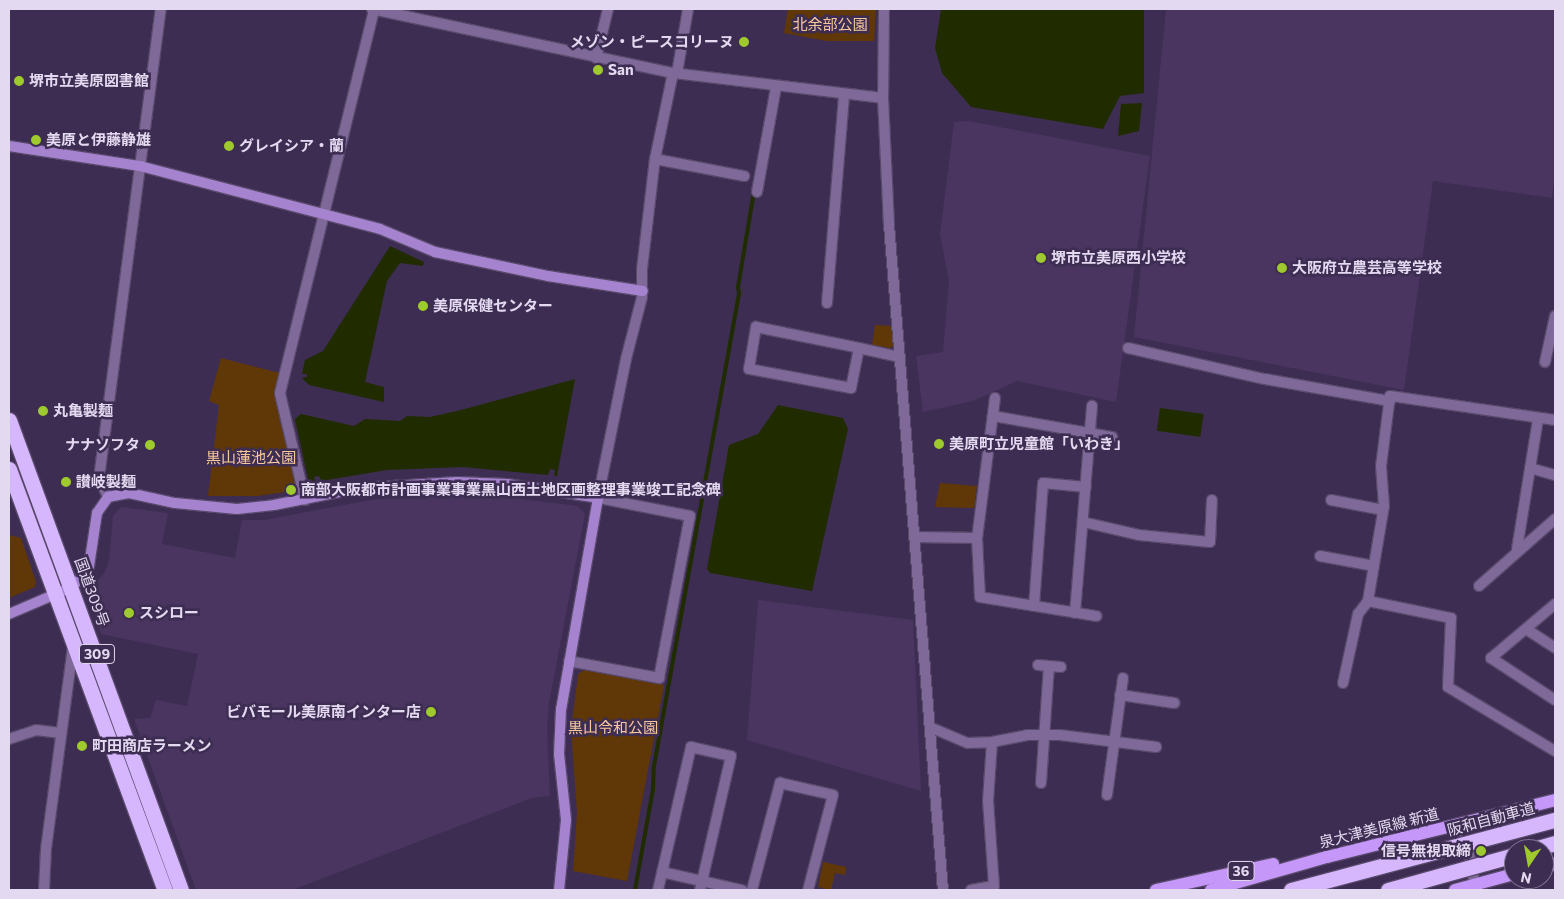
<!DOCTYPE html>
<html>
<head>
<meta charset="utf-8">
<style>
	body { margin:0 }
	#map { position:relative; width:1564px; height:899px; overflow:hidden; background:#3e2d52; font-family:Commissioner,"Noto Sans JP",sans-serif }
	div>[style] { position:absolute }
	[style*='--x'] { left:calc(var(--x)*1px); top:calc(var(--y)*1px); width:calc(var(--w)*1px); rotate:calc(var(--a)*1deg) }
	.built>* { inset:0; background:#493560 }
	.green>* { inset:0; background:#603706 }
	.water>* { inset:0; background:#202c00; transform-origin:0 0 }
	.stream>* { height:4px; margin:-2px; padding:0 2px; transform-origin:2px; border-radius:2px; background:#202c00 }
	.roads { filter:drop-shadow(1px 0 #58496b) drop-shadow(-1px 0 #58496b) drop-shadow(0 1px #58496b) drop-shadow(0 -1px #58496b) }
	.street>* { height:10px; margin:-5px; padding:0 5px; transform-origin:5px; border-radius:5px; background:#7e6998 }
	.secondary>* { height:10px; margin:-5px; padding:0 5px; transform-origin:5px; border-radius:5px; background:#a683cf }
	.primary>* { height:12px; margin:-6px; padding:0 6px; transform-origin:6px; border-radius:6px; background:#c497f9 }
	.highway>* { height:15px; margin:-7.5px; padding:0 7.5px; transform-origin:7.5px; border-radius:7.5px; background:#d6b7fe }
	.bridges { filter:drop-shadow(1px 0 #58496b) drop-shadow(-1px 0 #58496b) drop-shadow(0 1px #58496b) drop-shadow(0 -1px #58496b) }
	.highway-bridge>* { height:15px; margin:-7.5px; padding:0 7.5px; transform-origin:7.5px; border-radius:7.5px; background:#d6b7fe }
	.dots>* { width:14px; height:14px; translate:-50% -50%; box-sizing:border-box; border:2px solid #3e2d52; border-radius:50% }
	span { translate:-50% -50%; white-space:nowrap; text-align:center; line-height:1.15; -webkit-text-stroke:5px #3e2d52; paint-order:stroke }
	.shield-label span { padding:1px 4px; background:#3e2d52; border:1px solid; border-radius:4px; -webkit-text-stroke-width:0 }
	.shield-label { font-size:14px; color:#e3d9f0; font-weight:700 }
	.park-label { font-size:15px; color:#f8c89b }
	.poi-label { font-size:15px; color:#e3d9f0; font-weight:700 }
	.right { translate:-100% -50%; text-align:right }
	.left { translate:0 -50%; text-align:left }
	.street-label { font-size:15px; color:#e3d9f0 }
	.frame { position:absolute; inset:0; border:10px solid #e3d9f0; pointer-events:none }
	.north { position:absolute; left:1504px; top:839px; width:50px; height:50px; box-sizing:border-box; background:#3e2d52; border:1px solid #807291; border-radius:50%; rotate:192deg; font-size:14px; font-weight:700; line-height:20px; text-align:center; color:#e3d9f0 }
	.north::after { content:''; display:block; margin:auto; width:18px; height:22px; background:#9fca2d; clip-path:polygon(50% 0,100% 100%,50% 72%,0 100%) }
</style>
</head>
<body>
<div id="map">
	<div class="built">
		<div style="clip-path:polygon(1166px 9px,1555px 9px,1555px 172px,1552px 198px,1433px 181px,1404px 390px,1134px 337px)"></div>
		<div style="clip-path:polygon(969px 121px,1150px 156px,1116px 402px,1017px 381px,973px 401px,923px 412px,916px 356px,943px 352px,949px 281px,940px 234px,954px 122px)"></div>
		<div style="clip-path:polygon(480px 494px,578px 506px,585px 514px,549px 703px,547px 729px,550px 796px,532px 798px,292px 890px,196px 890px,134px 719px,150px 718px,156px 700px,187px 706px,198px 654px,101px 634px,91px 603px,97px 581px,105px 572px,109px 560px,113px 516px,121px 507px,168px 513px,162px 544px,235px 558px,242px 520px,264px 520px,376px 499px)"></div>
		<div style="clip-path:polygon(758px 600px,913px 620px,921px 791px,747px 740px)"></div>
	</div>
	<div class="green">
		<div style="clip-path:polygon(788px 9px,876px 9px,874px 41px,827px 41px,784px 33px)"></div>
		<div style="clip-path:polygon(875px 325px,892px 326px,894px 345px,890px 348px,872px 345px)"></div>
		<div style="clip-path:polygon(221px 358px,280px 373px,275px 394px,297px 486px,293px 491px,257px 496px,208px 496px,219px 405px,209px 401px)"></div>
		<div style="clip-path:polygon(940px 483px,977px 486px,974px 508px,935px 507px)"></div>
		<div style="clip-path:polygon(9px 535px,21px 538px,36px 582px,35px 587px,9px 598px)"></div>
		<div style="clip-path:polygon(584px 670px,664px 685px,627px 881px,573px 871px,577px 813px,571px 729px,578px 674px)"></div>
		<div style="clip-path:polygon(823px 862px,846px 867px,845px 875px,835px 873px,831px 890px,818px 887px)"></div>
	</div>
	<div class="water">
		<div style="clip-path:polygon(941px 9px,1144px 9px,1144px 93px,1120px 96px,1103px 129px,971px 107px,942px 73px,935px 48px)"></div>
		<div style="clip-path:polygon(1142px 103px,1139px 131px,1118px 136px,1121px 104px)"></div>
		<div style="clip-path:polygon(390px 246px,424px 262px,423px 266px,400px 263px,387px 281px,365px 382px,384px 387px,384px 402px,309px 385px,302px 378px,307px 377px,307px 374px,302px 374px,305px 360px,323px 351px)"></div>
		<div style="clip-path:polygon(575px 379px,557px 476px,554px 476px,555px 470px,550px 469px,548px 475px,463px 467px,387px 470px,321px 481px,319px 476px,314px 477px,315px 482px,308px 479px,295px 419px,301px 414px,354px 426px,365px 419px,400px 421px,407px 416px,430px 417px,461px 410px)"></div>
		<div style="clip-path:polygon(778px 405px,843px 418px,848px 429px,812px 591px,710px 573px,707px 569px,729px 445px,758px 434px)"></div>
		<div style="left:1160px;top:408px;width:44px;height:23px;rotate:8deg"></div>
	</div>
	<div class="stream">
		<div style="--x:635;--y:890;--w:103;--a:-79.9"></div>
		<div style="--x:653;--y:789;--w:23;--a:-88"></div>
		<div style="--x:654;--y:766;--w:480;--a:-79.8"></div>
		<div style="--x:739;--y:294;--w:7;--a:-98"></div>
		<div style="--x:738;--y:287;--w:97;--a:-80.5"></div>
	</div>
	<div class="roads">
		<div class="street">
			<div style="--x:372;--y:9;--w:308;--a:12"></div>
			<div style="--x:673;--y:73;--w:211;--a:6.8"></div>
			<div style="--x:884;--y:9;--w:89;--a:90.6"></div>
			<div style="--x:883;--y:98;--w:127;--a:87.3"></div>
			<div style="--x:889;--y:225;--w:667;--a:85.36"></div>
			<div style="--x:596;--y:58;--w:50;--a:-76.2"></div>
			<div style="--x:677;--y:73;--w:65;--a:-80.2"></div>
			<div style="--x:655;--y:159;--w:91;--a:10.8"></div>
			<div style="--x:757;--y:192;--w:107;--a:-79.7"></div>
			<div style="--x:827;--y:303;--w:210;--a:-85.3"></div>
			<div style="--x:859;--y:348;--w:41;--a:101.3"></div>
			<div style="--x:851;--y:388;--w:104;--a:-169.4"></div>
			<div style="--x:749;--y:369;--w:43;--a:-80.5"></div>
			<div style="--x:756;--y:327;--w:105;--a:11.5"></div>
			<div style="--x:859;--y:348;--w:42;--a:12.4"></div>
			<div style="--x:1128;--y:348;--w:140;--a:12.8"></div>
			<div style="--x:1265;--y:379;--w:127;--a:10"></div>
			<div style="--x:1545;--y:362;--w:47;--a:-77.7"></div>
			<div style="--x:995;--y:398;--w:141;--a:97.3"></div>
			<div style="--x:977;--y:538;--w:59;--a:87.1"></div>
			<div style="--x:980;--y:597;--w:118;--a:9.3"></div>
			<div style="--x:993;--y:416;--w:121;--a:10"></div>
			<div style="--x:1555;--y:420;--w:167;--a:-171.7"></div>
			<div style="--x:1390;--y:396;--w:71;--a:97.3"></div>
			<div style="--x:1381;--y:466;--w:40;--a:85.7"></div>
			<div style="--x:1384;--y:506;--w:96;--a:99.6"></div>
			<div style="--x:1368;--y:601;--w:85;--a:11.6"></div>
			<div style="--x:1451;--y:618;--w:69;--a:92.5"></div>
			<div style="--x:1448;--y:687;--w:125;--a:30.9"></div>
			<div style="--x:1530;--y:468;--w:26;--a:16"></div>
			<div style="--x:108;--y:497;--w:21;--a:-115"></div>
			<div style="--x:99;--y:478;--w:473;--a:-82.5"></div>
			<div style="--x:305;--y:500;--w:110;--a:-103.2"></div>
			<div style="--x:280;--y:393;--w:395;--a:-76.2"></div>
			<div style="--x:1331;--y:500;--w:53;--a:10.9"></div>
			<div style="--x:1083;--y:522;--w:57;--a:13.1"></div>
			<div style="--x:1139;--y:535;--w:71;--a:5.6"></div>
			<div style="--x:1210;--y:542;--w:42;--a:-87.3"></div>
			<div style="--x:915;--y:537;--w:62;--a:0.9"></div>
			<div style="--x:1517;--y:549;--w:132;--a:-80.8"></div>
			<div style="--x:1320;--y:556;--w:55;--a:10.5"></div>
			<div style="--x:1479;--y:586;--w:101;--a:-41.4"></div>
			<div style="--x:1555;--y:604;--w:84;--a:139.8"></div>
			<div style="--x:1491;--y:658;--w:77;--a:33.3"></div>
			<div style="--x:1034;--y:606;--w:123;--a:-85.8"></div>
			<div style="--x:1043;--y:483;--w:43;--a:5.3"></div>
			<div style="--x:1075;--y:613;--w:208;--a:-85.3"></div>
			<div style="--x:1526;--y:629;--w:35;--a:33"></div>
			<div style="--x:569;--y:661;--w:92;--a:10.7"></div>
			<div style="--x:659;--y:678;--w:165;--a:-79.2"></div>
			<div style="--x:690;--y:516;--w:94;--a:-168.9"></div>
			<div style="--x:598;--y:498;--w:142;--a:-78.6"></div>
			<div style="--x:626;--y:359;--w:64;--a:-75.5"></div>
			<div style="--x:642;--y:297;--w:28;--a:-90"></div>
			<div style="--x:642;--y:269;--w:111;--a:-83.3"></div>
			<div style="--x:655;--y:159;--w:88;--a:-78.2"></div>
			<div style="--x:1038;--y:665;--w:23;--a:5"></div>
			<div style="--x:1343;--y:683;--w:71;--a:-77.7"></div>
			<div style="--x:1358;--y:614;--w:16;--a:-52"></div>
			<div style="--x:1120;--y:695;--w:55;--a:8.4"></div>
			<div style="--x:932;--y:728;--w:39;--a:23"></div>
			<div style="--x:968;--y:743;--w:24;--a:-2"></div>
			<div style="--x:992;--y:742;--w:36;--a:-11"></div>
			<div style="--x:1027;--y:735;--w:33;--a:0"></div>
			<div style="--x:1060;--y:735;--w:97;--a:7.1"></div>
			<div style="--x:9;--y:739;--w:28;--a:-18"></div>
			<div style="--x:36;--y:730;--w:25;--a:7"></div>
			<div style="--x:1041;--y:783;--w:117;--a:-86.1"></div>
			<div style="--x:1107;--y:795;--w:118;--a:-82.2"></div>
			<div style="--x:1463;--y:824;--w:67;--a:78.9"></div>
			<div style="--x:662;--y:872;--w:82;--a:12.7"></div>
			<div style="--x:44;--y:890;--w:41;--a:-87.2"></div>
			<div style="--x:46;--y:849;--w:205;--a:-82.4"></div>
			<div style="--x:658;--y:890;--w:147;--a:-77"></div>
			<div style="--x:691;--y:747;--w:41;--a:12.7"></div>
			<div style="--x:731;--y:756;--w:138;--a:103"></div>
			<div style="--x:752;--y:890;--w:111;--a:-75.3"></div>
			<div style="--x:780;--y:783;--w:54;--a:12.8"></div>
			<div style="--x:833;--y:795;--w:98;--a:104.7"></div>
			<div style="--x:971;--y:890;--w:23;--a:-10"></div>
			<div style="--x:994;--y:886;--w:85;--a:-94"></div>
			<div style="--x:988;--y:801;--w:59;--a:-86.1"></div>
		</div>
		<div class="secondary">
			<div style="--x:9;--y:146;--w:133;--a:8.7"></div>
			<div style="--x:140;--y:166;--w:248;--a:14.7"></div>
			<div style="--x:380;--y:229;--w:60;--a:22.7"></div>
			<div style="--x:435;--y:252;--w:116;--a:12"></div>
			<div style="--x:548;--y:276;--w:96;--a:9"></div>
			<div style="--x:9;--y:614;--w:69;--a:-23.2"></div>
			<div style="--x:72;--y:587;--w:12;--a:-48"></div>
			<div style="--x:80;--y:578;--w:15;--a:-53"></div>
			<div style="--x:89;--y:566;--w:54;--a:-81.4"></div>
			<div style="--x:97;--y:513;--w:19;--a:-55"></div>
			<div style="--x:108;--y:497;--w:21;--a:-11"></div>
			<div style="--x:129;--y:493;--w:47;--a:12.3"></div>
			<div style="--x:175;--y:503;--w:62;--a:5.5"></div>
			<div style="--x:237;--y:509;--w:37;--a:-6"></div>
			<div style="--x:274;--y:505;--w:88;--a:-11.2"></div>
			<div style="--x:360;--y:488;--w:97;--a:-3.5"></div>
			<div style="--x:457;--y:482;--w:50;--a:2.3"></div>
			<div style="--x:507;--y:484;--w:92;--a:8.7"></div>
			<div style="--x:598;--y:498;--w:214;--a:99.9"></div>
			<div style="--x:561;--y:709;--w:45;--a:92.5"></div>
			<div style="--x:559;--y:754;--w:66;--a:83.9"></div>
			<div style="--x:566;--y:820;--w:70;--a:95.7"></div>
		</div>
		<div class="primary">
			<div style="--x:1544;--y:866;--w:11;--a:-10"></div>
			<div style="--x:1156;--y:890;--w:120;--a:-12.5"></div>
			<div style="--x:1211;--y:890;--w:121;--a:-15.9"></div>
			<div style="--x:1327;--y:857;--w:235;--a:-14"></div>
			<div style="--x:1455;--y:890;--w:61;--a:-15.2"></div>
		</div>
		<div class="highway">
			<div style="--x:9;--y:420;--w:500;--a:69.9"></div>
			<div style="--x:9;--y:469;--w:449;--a:69.7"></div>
			<div style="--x:1534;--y:849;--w:22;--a:-16"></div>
		</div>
	</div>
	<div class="bridges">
		<div class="highway-bridge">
			<div style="--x:1291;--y:890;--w:273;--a:-14.9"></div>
			<div style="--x:1388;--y:890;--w:131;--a:-15.5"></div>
		</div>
	</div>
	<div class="dots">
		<div style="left:744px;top:42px;background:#9fca2d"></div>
		<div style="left:598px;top:70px;background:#9fca2d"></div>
		<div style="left:19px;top:81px;background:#9fca2d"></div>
		<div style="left:36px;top:140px;background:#9fca2d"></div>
		<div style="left:229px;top:146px;background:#9fca2d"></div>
		<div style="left:1041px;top:258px;background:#9fca2d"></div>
		<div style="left:1282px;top:268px;background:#9fca2d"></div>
		<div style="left:423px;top:306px;background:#9fca2d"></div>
		<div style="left:43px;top:411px;background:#9fca2d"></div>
		<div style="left:939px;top:444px;background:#9fca2d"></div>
		<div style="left:150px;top:445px;background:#9fca2d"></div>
		<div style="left:66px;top:482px;background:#9fca2d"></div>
		<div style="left:291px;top:490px;background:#9fca2d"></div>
		<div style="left:129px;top:613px;background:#9fca2d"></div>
		<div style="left:431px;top:712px;background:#9fca2d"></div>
		<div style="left:82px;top:746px;background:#9fca2d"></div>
		<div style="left:1481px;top:851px;background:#9fca2d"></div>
	</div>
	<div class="shield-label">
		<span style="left:97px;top:654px">309</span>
		<span style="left:1241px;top:871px">36</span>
	</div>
	<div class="park-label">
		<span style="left:830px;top:25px">北余部公園</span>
		<span style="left:251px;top:458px">黒山蓮池公園</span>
		<span style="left:613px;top:728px">黒山令和公園</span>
	</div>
	<div class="poi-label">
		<span class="right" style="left:734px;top:42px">メゾン・ピースコリーヌ</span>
		<span class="left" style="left:608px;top:70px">San</span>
		<span class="left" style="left:29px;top:81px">堺市立美原図書館</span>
		<span class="left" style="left:46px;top:140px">美原と伊藤静雄</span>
		<span class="left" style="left:239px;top:146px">グレイシア・蘭</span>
		<span class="left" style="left:1051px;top:258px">堺市立美原西小学校</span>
		<span class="left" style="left:1292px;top:268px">大阪府立農芸高等学校</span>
		<span class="left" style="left:433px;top:306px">美原保健センター</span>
		<span class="left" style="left:53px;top:411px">丸亀製麺</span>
		<span class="left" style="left:949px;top:444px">美原町立児童館「いわき」</span>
		<span class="right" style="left:140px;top:445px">ナナソフタ</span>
		<span class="left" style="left:76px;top:482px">讃岐製麺</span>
		<span class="left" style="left:301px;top:490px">南部大阪都市計画事業事業黒山西土地区画整理事業竣工記念碑</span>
		<span class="left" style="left:139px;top:613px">スシロー</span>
		<span class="right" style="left:421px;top:712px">ビバモール美原南インター店</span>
		<span class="left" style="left:92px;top:746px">町田商店ラーメン</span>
		<span class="right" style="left:1471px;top:851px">信号無視取締</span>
	</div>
	<div class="street-label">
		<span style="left:92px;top:592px;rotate:70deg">国道309号</span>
		<span style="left:1491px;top:819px;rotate:-15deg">阪和自動車道</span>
		<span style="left:1379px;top:828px;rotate:-14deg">泉大津美原線 新道</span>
	</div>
	<div class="frame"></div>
	<div class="north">N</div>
</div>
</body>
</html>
